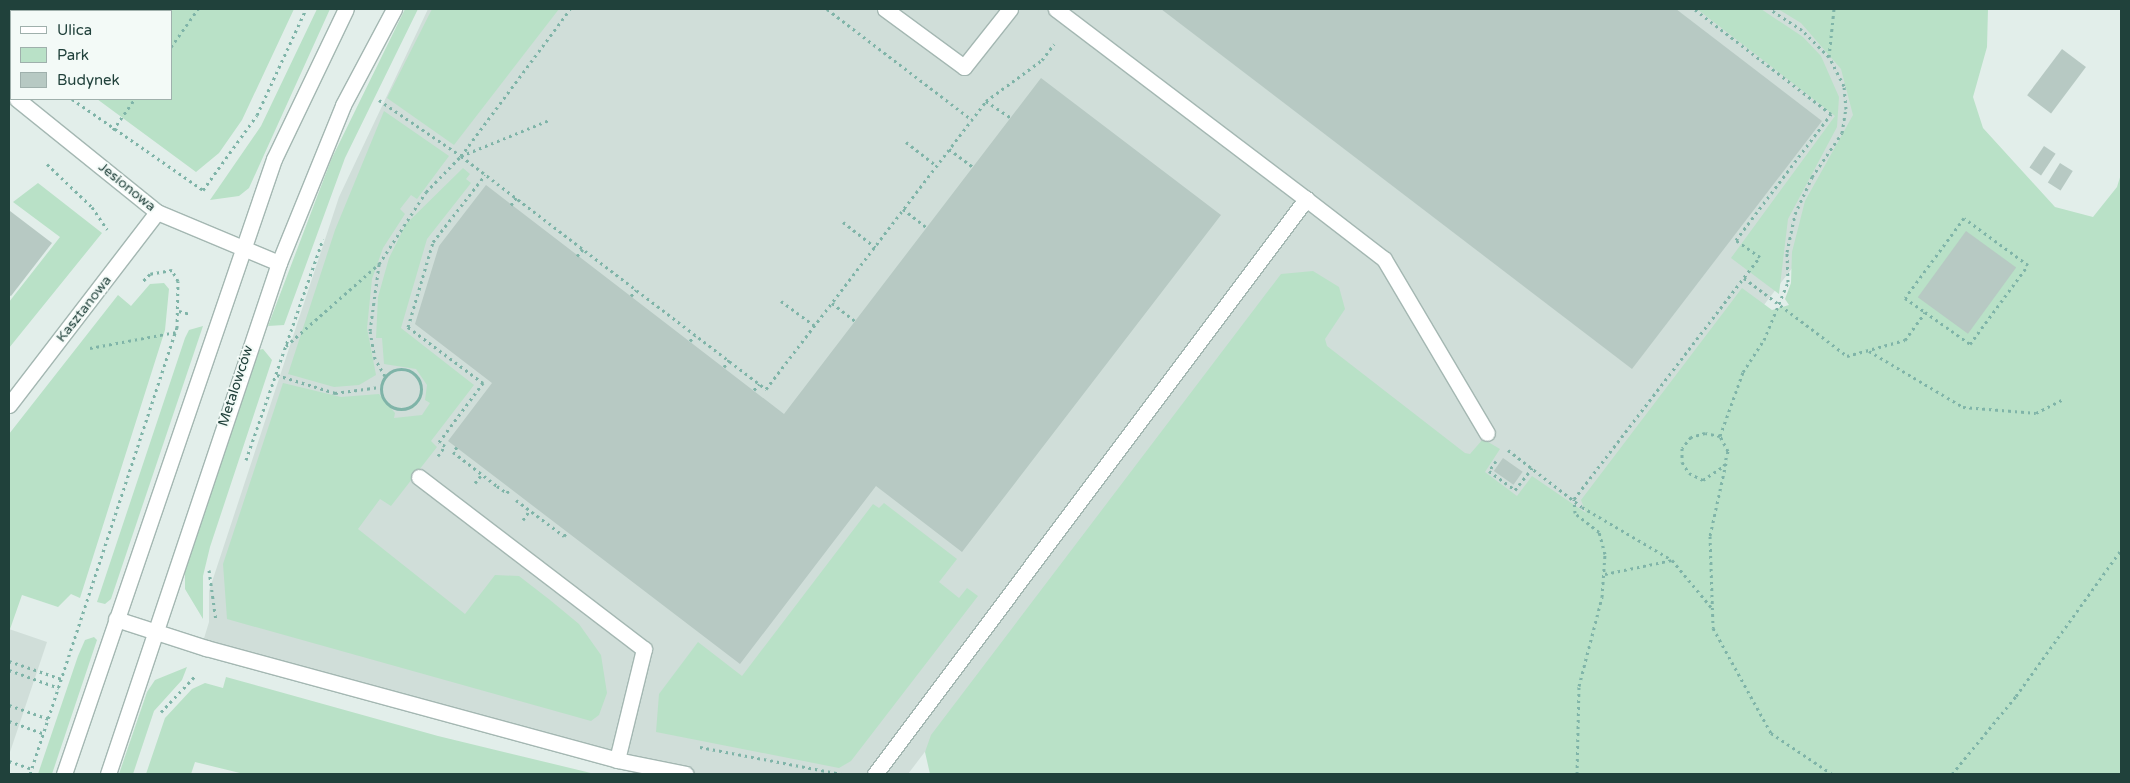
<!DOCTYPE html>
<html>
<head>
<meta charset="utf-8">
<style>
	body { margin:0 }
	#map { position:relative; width:2130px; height:783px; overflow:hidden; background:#e2eeea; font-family:"Varela Round",sans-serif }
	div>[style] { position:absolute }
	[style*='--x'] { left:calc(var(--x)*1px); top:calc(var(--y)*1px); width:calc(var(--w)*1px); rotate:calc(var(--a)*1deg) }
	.built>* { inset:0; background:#d0ded9 }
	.green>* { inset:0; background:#b9e1c7 }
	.building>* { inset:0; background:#b7c9c3; transform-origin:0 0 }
	.path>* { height:3px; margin-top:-1.5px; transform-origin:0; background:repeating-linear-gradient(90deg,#7fb4a8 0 2.5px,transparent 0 6.5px) }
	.path>.ring { margin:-1.5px; padding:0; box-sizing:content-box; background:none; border:3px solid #7fb4a8; border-radius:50% }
	.roads { filter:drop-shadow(1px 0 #a4b7b2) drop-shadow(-1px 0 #a4b7b2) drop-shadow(0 1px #a4b7b2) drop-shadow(0 -1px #a4b7b2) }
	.lane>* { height:15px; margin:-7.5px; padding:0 7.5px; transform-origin:7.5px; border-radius:7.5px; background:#fff }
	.street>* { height:15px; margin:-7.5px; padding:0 7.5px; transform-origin:7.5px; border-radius:7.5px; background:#fff }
	.secondary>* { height:15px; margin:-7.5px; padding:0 7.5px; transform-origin:7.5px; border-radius:7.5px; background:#fff }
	span { translate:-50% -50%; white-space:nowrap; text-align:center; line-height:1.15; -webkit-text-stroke:4px #f3faf7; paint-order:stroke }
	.street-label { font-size:14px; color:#20413b }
	.frame { position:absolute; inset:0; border:10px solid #20413b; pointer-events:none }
	.legend { position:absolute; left:10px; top:10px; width:162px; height:90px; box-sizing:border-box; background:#f3faf7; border:1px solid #9fb0ac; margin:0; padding:6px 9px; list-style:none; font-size:15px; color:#20413b }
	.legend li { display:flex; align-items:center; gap:10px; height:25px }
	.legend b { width:25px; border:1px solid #9fb0ac }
</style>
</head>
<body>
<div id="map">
	<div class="built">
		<div style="clip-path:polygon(428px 9px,1844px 9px,1859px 181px,1579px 546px,1263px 308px,908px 774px,700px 774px,616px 758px,202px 645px,209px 622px,209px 591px,339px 197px)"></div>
		<div style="clip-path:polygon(9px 629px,47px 642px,9px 755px)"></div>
	</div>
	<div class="green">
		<div style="clip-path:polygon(163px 9px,294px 9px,242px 120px,219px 153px,196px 172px,97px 99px,171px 99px,171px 11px)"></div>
		<div style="clip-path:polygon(317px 9px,330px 9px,249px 188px,239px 196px,210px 200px,261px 126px)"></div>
		<div style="clip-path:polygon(405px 9px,418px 9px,345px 158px,284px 325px,268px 326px,331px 160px)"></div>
		<div style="clip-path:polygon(432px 9px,559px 9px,454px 145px,387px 98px)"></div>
		<div style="clip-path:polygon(1697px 9px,1761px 9px,1803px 37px,1821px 56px,1839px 97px,1837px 127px,1788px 219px,1779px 294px,1731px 258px,1835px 116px)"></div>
		<div style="clip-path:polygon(1778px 9px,1988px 9px,1987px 47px,1973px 97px,1983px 128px,2055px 207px,2093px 217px,2117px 187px,2121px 174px,2121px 774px,930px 774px,925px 752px,931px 735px,1281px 274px,1313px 271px,1339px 287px,1345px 309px,1325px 339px,1327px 346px,1465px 453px,1470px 454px,1483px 439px,1500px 449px,1485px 472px,1517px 496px,1532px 476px,1586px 513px,1581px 500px,1742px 288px,1772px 310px,1789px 305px,1785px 299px,1791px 283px,1792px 252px,1805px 201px,1853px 115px,1841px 69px,1801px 23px)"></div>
		<div style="clip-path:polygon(384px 111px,449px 156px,417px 199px,411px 195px,400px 209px,405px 214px,383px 248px,372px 279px,367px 328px,376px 375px,359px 385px,334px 387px,288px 374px,335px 230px)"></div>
		<div style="clip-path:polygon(463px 168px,470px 174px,466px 179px,471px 183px,427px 239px,401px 328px,474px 385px,431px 441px,437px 447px,391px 506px,380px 499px,358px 529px,465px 614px,495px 575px,519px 576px,550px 600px,579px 624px,601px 655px,607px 693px,599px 715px,591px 721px,227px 619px,223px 564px,283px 383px,341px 397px,379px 394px,395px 413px,394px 418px,422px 415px,430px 403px,425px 400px,427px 385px,416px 369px,384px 364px,382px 338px,376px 338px,378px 297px,389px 258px,406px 224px)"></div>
		<div style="clip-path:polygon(38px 183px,102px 233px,9px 348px,9px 302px,60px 237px,13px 202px)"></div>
		<div style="clip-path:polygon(164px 283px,169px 289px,165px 330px,80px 598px,71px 594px,58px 607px,22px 595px,9px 632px,9px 434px,118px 295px,131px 306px,150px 284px)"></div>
		<div style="clip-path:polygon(203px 326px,111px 599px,105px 604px,97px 602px,185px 338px,189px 330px)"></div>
		<div style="clip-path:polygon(263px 349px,272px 360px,210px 547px,203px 576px,203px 619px,185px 589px,185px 566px,258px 350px)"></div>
		<div style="clip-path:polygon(884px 503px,957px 559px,939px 582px,959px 598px,967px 588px,978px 596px,851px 761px,839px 768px,656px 732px,659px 694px,698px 642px,742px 676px,873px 504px,879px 508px)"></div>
		<div style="clip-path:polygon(94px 637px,97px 640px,52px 774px,38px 774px,78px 656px,85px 640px)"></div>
		<div style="clip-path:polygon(187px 667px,182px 680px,154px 711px,133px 774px,119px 774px,147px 692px,155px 680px)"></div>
		<div style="clip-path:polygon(226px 677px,438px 736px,595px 774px,244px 774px,195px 762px,191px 774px,146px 774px,165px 718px,192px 689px,205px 683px,223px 688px)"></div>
	</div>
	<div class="building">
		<div style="left:65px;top:9px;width:56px;height:3px"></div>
		<div style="clip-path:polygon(1161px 9px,1676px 9px,1822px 121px,1632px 369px)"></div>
		<div style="left:2062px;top:49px;width:30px;height:58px;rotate:37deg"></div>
		<div style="clip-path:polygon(1041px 78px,1221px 215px,962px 552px,876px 486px,740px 664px,448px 441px,492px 383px,415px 324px,439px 246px,486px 185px,784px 414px)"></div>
		<div style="left:2044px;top:146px;width:14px;height:26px;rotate:34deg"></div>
		<div style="left:2060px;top:163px;width:15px;height:23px;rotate:32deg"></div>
		<div style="clip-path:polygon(10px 211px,52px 243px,11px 296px,9px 295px)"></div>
		<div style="left:1966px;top:231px;width:62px;height:82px;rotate:36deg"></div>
		<div style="left:1503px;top:458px;width:24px;height:16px;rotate:35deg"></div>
	</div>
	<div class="path">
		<div style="--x:827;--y:9;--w:183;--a:37.4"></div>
		<div style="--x:171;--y:47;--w:47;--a:-54.6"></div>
		<div style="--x:1829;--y:57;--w:48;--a:-84.1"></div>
		<div style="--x:72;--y:99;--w:160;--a:34.8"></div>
		<div style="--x:203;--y:190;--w:92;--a:-54.2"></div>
		<div style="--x:257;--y:115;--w:117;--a:-65.2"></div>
		<div style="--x:379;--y:100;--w:99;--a:34.3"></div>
		<div style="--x:461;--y:156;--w:384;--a:37.4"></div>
		<div style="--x:766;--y:389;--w:362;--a:-52.6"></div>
		<div style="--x:986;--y:101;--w:69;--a:-36.2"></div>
		<div style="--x:1042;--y:60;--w:20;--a:-53"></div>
		<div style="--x:986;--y:101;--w:30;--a:34"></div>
		<div style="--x:113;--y:130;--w:38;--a:-55"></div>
		<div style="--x:906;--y:142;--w:39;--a:38"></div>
		<div style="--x:949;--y:149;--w:30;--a:37"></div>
		<div style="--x:461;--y:156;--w:95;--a:-22.2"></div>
		<div style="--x:47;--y:164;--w:62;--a:43.7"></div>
		<div style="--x:92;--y:207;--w:27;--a:56"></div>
		<div style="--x:511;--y:205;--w:9;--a:-54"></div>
		<div style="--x:903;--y:209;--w:31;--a:38"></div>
		<div style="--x:843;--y:222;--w:41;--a:38"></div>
		<div style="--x:577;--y:256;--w:9;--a:-49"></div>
		<div style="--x:1744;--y:278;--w:129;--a:37.1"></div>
		<div style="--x:1847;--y:356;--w:60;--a:-15.4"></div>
		<div style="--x:1905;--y:340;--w:34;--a:-54"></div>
		<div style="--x:1925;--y:312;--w:55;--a:35.4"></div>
		<div style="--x:1970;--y:344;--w:98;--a:-53.7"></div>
		<div style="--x:2028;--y:265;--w:79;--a:-143.7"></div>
		<div style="--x:1964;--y:218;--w:99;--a:126.4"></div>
		<div style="--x:1905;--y:298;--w:24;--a:35"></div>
		<div style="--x:631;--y:296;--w:8;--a:-50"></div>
		<div style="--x:781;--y:301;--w:42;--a:36.3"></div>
		<div style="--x:832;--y:303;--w:29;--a:38"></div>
		<div style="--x:179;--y:311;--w:11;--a:15"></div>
		<div style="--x:690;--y:341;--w:8;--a:-50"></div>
		<div style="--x:286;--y:346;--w:124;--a:-41.4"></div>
		<div style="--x:90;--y:348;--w:87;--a:-10.5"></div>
		<div style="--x:1869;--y:351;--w:109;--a:30.8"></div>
		<div style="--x:1963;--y:407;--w:73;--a:4.7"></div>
		<div style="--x:2036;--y:413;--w:29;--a:-27"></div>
		<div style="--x:724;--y:367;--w:9;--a:-54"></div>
		<div class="ring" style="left:381px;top:369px;width:37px;height:37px"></div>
		<div style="--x:277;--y:375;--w:61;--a:17.2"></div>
		<div style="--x:335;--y:393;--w:45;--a:-7.6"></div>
		<div style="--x:385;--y:376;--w:20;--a:-120"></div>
		<div style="--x:375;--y:359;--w:28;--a:-100"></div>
		<div style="--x:370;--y:331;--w:68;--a:-82.3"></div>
		<div style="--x:379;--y:264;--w:86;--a:-56.9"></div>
		<div style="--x:426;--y:192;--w:50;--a:-45.8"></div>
		<div style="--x:461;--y:156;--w:183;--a:-53.4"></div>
		<div style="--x:754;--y:390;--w:8;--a:-50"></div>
		<div style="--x:1720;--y:436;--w:15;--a:-169"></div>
		<div style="--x:1705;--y:433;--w:15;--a:164"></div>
		<div style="--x:1691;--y:437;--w:14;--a:129"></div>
		<div style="--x:1682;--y:448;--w:14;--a:90"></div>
		<div style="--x:1682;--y:462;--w:13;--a:58"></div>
		<div style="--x:1689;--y:473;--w:16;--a:27"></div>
		<div style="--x:1703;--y:480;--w:25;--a:-34"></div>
		<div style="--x:1724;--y:466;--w:16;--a:-75"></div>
		<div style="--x:1728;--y:451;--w:17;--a:-118"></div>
		<div style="--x:1720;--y:436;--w:68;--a:-70.2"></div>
		<div style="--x:1743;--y:372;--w:38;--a:-57"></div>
		<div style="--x:1764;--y:340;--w:63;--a:-67.5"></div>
		<div style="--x:1788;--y:282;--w:30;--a:-92"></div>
		<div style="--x:1787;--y:252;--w:39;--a:-78"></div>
		<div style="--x:1795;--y:214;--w:41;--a:-65.3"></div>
		<div style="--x:1812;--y:177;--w:53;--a:-55.7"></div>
		<div style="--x:1842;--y:133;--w:24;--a:-81"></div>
		<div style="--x:1846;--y:109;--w:23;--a:-95"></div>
		<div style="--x:1844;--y:86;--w:33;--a:-117"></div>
		<div style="--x:1829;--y:57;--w:38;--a:-135"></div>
		<div style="--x:1802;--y:30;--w:38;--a:-147"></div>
		<div style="--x:457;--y:447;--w:6;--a:129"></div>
		<div style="--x:453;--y:452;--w:56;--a:37.7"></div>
		<div style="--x:497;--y:486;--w:12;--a:35"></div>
		<div style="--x:507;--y:493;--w:6;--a:-59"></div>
		<div style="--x:1508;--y:450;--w:93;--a:37.6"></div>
		<div style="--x:1582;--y:507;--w:104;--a:30.5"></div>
		<div style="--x:1672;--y:560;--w:61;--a:50.3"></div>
		<div style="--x:438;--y:456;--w:12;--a:-55"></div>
		<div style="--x:445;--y:446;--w:7;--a:-146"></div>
		<div style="--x:439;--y:442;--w:74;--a:-53.3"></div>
		<div style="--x:483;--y:383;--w:94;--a:-143.3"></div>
		<div style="--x:408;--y:327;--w:89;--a:-73.6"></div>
		<div style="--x:433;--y:242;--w:85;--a:-52.2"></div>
		<div style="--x:246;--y:460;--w:234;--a:-70.8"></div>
		<div style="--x:1496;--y:461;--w:12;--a:125"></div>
		<div style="--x:1489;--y:471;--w:32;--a:36"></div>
		<div style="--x:1515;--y:490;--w:28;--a:-52"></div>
		<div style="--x:1726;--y:463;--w:75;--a:102.4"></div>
		<div style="--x:1710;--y:536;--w:92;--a:88.1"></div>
		<div style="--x:1713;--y:628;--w:120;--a:61.1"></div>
		<div style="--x:1771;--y:733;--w:73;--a:33.9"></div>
		<div style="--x:475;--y:483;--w:11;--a:-52"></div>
		<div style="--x:516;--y:500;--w:60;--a:36.9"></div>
		<div style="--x:564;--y:536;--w:5;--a:-53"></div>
		<div style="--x:523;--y:520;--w:12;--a:-55"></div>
		<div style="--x:209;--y:570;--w:51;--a:82.2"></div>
		<div style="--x:1605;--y:574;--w:68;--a:-11.8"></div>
		<div style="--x:9;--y:661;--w:56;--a:18.8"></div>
		<div style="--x:9;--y:670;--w:53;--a:19.8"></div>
		<div style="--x:9;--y:705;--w:42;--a:19.3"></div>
		<div style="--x:161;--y:712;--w:51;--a:-46.6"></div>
		<div style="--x:9;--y:721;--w:37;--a:20"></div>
		<div style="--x:700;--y:747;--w:144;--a:10.8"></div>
		<div style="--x:9;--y:761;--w:24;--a:19"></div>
		<div style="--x:30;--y:774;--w:470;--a:-71.8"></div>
		<div style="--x:177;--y:328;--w:47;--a:-88.8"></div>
		<div style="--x:178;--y:281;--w:13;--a:-119"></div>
		<div style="--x:172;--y:270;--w:22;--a:170"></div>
		<div style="--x:150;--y:274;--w:10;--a:135"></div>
		<div style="--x:1577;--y:774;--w:88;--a:-88.7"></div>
		<div style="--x:1579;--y:686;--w:92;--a:-75.5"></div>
		<div style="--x:1602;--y:597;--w:43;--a:-86"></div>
		<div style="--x:1605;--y:554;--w:23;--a:-105"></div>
		<div style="--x:1599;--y:532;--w:31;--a:-142"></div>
		<div style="--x:1575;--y:513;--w:14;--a:-94"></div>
		<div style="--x:1574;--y:499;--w:305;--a:-52.5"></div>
		<div style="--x:1760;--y:257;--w:29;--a:-145"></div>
		<div style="--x:1736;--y:240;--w:158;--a:-53"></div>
		<div style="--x:1831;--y:114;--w:173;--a:-142.5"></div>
		<div style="--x:1952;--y:774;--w:101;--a:-50.6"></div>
		<div style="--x:2016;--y:696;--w:180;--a:-54.3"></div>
	</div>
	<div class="roads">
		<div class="lane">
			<div style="--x:885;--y:9;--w:98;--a:36.3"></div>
			<div style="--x:964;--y:67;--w:74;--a:-51.6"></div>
			<div style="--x:1306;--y:199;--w:98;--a:37.6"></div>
			<div style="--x:1384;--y:259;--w:202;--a:59.4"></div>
			<div style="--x:419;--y:477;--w:283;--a:37.4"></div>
			<div style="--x:644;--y:649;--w:114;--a:103.7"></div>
			<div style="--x:116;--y:619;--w:95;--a:17.9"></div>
			<div style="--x:206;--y:648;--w:426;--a:15.2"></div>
			<div style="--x:617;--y:760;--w:70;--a:11.5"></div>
			<div style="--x:875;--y:774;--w:719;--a:-53.15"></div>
			<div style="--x:1306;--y:199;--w:314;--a:-142.8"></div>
		</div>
		<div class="street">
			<div style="--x:17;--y:99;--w:180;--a:38.9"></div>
			<div style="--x:157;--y:212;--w:132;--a:22.7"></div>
			<div style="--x:9;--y:405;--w:243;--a:-52.5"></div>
		</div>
		<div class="secondary">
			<div style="--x:64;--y:774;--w:650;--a:-71.15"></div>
			<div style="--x:274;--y:159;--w:166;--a:-64.4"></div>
			<div style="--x:108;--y:774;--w:539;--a:-71.5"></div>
			<div style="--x:279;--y:263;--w:170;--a:-67.9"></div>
			<div style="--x:343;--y:105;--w:109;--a:-62"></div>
		</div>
	</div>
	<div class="street-label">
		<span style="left:127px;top:187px;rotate:39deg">Jesionowa</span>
		<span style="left:84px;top:309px;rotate:-52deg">Kasztanowa</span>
		<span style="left:236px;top:386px;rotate:-72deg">Metalowców</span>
	</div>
	<div class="frame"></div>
	<ul class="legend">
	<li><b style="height:6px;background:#fff"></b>Ulica</li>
	<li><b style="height:14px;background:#b9e1c7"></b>Park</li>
	<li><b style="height:14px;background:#b7c9c3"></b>Budynek</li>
	</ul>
</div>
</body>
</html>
